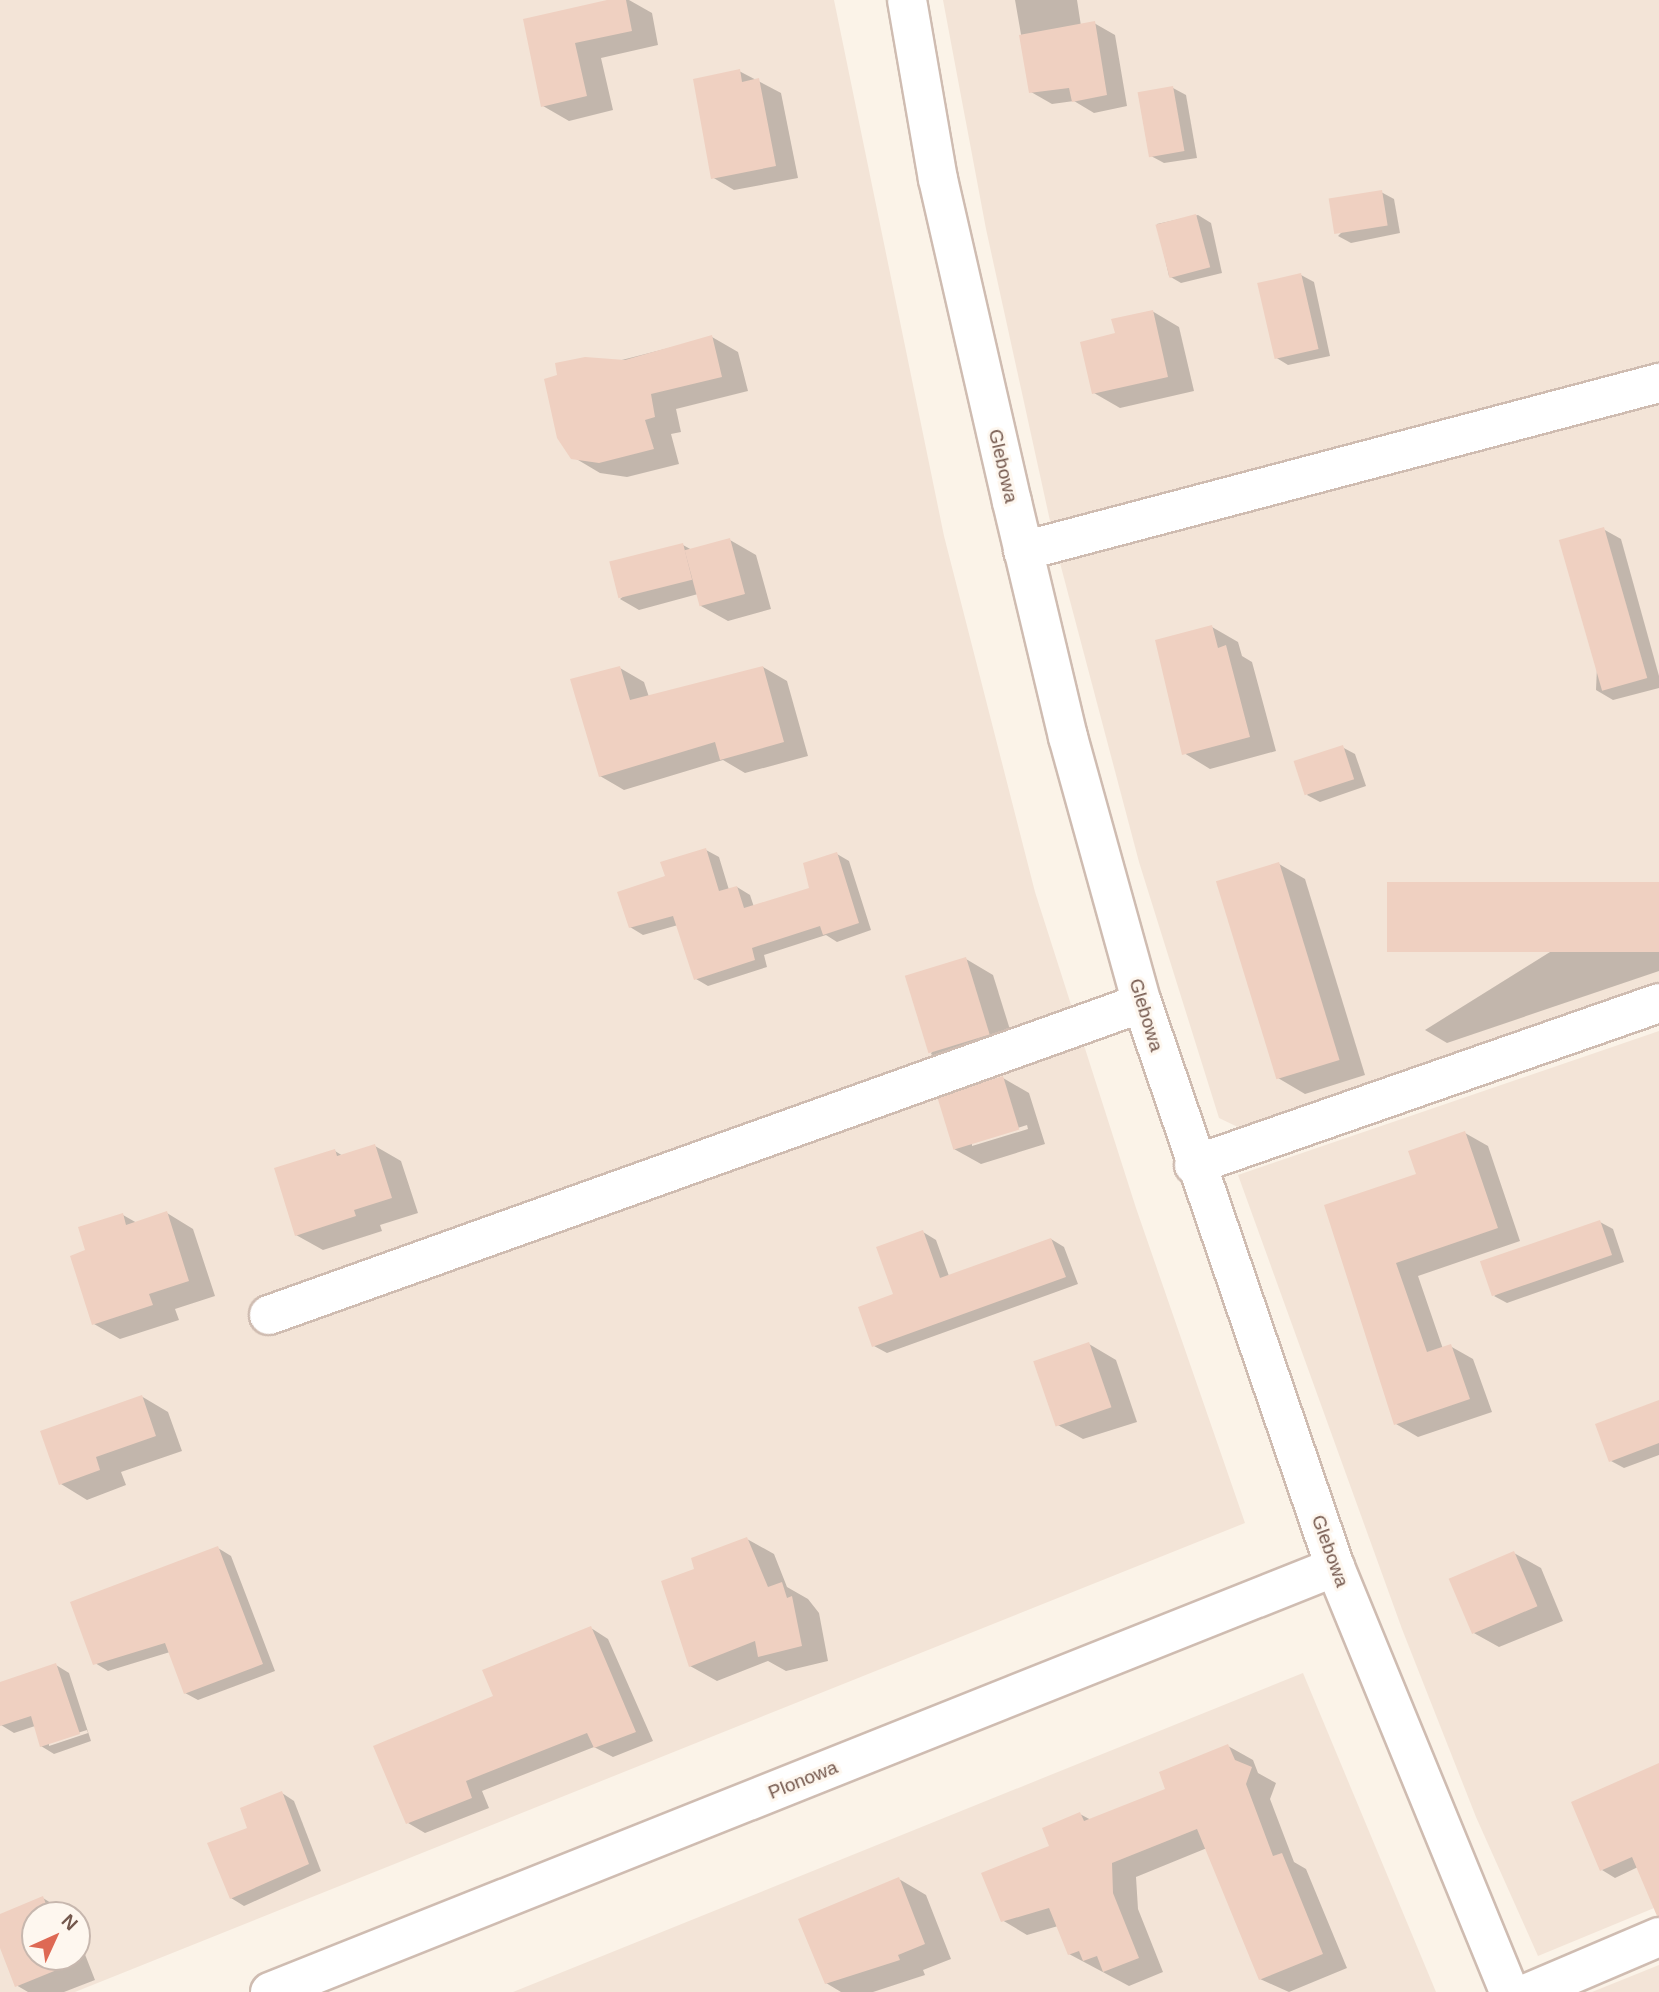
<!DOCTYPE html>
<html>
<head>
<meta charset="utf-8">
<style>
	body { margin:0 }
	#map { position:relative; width:1659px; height:1992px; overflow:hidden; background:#fbf3e8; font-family:Helvetica,sans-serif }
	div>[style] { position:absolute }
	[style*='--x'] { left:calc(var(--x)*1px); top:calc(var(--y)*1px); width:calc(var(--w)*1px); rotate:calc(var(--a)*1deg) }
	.residential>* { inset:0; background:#f3e4d7 }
	.shadow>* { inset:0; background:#0003 }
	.building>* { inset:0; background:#efd0c1; transform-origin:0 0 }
	.roads { filter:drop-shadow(2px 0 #cfbcb1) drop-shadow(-2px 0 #cfbcb1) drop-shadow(0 2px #cfbcb1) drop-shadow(0 -2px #cfbcb1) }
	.minor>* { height:38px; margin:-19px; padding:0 19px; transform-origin:19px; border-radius:19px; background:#fff }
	span { translate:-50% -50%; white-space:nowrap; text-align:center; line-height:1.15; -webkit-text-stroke:6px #fef7ef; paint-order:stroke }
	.street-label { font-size:19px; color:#74584d }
	.north { position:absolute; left:21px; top:1901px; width:70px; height:70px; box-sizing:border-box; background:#fef7ef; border:2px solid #c7b7ae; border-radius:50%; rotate:45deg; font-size:19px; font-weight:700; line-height:28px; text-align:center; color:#74584d }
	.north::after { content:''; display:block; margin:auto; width:24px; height:32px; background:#de6954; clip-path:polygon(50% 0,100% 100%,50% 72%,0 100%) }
</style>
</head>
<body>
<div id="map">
	<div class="residential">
		<div style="clip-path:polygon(evenodd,0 0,834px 0,944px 536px,1035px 892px,1136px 1208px,1245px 1523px,75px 1992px,0 1992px,0 0,35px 1915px,77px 1915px,77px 1957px,35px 1957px,35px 1915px)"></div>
		<div style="clip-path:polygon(943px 0,1659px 0,1659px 369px,1052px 530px,986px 229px)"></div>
		<div style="clip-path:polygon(1659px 404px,1659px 988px,1244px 1130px,1219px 1118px,1139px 862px,1060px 563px)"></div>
		<div style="clip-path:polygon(1659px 1031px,1659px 1906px,1538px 1956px,1476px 1817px,1402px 1629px,1238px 1175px)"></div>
		<div style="clip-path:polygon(1303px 1673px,1436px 1992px,513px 1992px)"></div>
		<div style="clip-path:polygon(1659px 1965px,1659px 1992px,1592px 1992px)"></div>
	</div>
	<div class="shadow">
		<div style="clip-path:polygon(616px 0,629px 0,652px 13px,658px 45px,601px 58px,613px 110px,569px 121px,543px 106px,525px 20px)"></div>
		<div style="clip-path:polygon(1015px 0,1077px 0,1081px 26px,1094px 23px,1115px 35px,1127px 106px,1094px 113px,1074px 101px,1052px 104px,1031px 92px)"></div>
		<div style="clip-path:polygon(739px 71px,781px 93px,798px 178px,734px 190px,712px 177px)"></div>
		<div style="clip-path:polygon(1173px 88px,1186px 95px,1197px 158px,1164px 163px,1151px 156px)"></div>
		<div style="clip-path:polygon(1381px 192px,1394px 199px,1400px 233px,1351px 243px,1338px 236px)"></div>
		<div style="clip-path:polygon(1198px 215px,1211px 223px,1222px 273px,1181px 283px,1169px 276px,1157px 224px)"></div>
		<div style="clip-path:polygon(1301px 275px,1314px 282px,1330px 356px,1288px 365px,1275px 357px)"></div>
		<div style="clip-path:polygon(1152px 311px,1179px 327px,1194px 391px,1120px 408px,1094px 393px)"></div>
		<div style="clip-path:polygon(712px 337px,738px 352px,748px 391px,676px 409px,681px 432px,671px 434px,679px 464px,627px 477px,600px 473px,573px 457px,559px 376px)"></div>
		<div style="clip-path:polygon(1603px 529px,1621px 539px,1659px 676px,1659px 688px,1613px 700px,1596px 690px)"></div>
		<div style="clip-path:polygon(730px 540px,756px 555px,771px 609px,728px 621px,701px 606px,698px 594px,639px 610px,620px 599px,683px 545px,692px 550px)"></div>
		<div style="clip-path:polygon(1212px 627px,1238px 642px,1242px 656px,1252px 662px,1276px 751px,1210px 769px,1184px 753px)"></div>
		<div style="clip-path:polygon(763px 667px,787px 681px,808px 756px,745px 773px,723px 760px,624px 790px,600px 776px,620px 668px,644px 682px,649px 697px)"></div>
		<div style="clip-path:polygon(1342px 747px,1355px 754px,1366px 786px,1320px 802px,1307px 795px)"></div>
		<div style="clip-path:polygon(706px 850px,719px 857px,729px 890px,737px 887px,750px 895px,754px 907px,811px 889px,837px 854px,849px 861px,871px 930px,837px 942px,826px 935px,764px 955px,767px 967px,708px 986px,696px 979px,678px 925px,643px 935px,630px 927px,667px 877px)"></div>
		<div style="clip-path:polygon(1279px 864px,1305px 879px,1365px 1075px,1305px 1094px,1278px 1078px)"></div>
		<div style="clip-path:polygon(1659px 884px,1659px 971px,1447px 1043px,1425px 1030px)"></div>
		<div style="clip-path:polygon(966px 959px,993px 975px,1016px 1049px,958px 1070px,931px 1054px)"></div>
		<div style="clip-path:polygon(evenodd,1003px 1078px,1029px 1093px,1045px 1144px,981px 1164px,954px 1149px,1003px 1078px,1027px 1125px,1028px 1129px,972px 1146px,972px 1142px,1027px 1125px)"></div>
		<div style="clip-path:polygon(1465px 1133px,1488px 1146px,1520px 1241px,1418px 1276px,1443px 1349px,1450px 1346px,1473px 1359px,1492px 1412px,1418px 1437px,1396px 1424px,1326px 1206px,1418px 1175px)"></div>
		<div style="clip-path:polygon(375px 1146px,401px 1161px,418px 1213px,380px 1225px,382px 1231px,323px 1250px,296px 1235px,335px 1151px,343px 1156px)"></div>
		<div style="clip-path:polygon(167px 1213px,193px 1229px,215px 1296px,175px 1309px,179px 1320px,120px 1339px,94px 1324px,87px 1251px,123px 1215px,137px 1223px)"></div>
		<div style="clip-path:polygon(1600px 1222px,1613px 1229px,1624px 1262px,1507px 1303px,1494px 1296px)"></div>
		<div style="clip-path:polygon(923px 1232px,936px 1240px,949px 1276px,1051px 1239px,1064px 1247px,1078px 1284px,887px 1353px,874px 1346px)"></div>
		<div style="clip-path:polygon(1089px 1344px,1116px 1360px,1137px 1422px,1083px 1439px,1056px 1424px)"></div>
		<div style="clip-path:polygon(141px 1396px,168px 1412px,182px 1451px,121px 1472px,126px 1485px,87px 1500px,61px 1484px)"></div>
		<div style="clip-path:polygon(1659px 1402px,1659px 1455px,1624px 1468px,1611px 1461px)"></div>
		<div style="clip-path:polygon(747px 1539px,774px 1554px,787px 1587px,808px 1599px,819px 1613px,828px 1661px,786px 1671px,768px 1661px,717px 1681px,690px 1666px,696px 1570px)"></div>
		<div style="clip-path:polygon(218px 1548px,231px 1556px,275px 1671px,198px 1700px,185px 1693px,170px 1652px,108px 1671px,95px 1663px)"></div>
		<div style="clip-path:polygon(1514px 1553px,1541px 1568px,1563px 1621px,1499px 1647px,1472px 1632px)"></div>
		<div style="clip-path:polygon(591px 1628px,608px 1639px,653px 1741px,613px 1757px,594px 1747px,482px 1791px,489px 1808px,425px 1833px,408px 1823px,496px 1697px)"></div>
		<div style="clip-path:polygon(evenodd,56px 1665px,69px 1673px,91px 1741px,54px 1754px,41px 1746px,35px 1726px,14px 1733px,1px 1725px,0 1684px,56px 1665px,87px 1730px,88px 1733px,49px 1746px,49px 1742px,87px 1730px)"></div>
		<div style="clip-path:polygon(1228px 1746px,1253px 1760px,1258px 1773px,1276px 1783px,1270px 1799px,1294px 1862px,1306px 1869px,1347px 1968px,1289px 1992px,1260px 1979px,1207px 1848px,1136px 1877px,1138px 1909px,1163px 1972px,1129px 1986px,1069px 1954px,1058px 1926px,1027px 1935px,1002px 1920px,1052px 1847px,1080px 1814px,1091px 1820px,1168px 1790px)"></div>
		<div style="clip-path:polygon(1659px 1765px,1659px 1899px,1638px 1867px,1615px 1878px,1602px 1870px)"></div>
		<div style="clip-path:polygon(282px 1793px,294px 1801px,321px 1871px,244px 1906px,231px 1898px)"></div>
		<div style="clip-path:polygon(899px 1879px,926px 1895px,951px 1959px,923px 1970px,925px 1975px,873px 1992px,841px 1992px,826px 1983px)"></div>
		<div style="clip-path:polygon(43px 1898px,70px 1915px,35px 1915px,35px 1957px,77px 1957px,77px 1934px,95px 1980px,64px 1992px,28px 1992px,16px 1985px,0 1945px,0 1916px)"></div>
	</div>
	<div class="building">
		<div style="clip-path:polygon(607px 0,626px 0,632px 31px,575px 43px,587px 96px,541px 107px,523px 19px)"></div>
		<div style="clip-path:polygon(1095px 21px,1107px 95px,1072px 102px,1069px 88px,1029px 93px,1019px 35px)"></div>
		<div style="clip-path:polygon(740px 69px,742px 82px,759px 78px,776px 166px,711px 179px,693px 79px)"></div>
		<div style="left:1173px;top:86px;width:66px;height:36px;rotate:80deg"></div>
		<div style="left:1382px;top:190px;width:36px;height:54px;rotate:81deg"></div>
		<div style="left:1196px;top:214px;width:55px;height:42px;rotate:75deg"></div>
		<div style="left:1301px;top:273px;width:78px;height:45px;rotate:77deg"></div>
		<div style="clip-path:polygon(1153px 310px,1168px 377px,1092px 394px,1080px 342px,1115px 333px,1111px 319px)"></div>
		<div style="clip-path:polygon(712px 335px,722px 377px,651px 394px,655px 417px,645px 420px,654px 449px,599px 463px,571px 459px,557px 438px,544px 379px,557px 375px,555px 363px,585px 357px,625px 360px)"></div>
		<div style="left:1604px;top:527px;width:157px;height:47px;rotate:74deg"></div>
		<div style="left:730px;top:538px;width:58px;height:47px;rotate:75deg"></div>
		<div style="left:683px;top:543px;width:38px;height:76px;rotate:76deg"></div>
		<div style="clip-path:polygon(1212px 625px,1218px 648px,1226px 645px,1250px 737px,1182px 755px,1155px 640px)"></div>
		<div style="clip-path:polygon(620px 666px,630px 700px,763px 666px,784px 742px,720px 760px,715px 742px,599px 777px,570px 679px)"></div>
		<div style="left:1343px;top:745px;width:36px;height:52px;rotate:72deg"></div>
		<div style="clip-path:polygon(706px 848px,719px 891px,737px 886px,744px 908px,809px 888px,803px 863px,837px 852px,859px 923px,823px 935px,820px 926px,752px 948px,755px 960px,694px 980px,673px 916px,629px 928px,617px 892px,665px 876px,660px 862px)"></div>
		<div style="left:1279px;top:862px;width:207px;height:66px;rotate:73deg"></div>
		<div style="left:1659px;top:882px;width:70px;height:272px;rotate:90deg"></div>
		<div style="left:966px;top:957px;width:81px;height:64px;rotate:73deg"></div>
		<div style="left:1003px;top:1076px;width:56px;height:69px;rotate:73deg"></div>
		<div style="clip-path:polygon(1465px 1131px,1498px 1228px,1396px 1263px,1427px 1352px,1451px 1344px,1470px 1399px,1394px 1425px,1324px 1205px,1416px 1174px,1408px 1151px)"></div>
		<div style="clip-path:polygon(375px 1144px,392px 1198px,354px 1210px,356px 1216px,295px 1236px,274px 1168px,335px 1149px,337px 1156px)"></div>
		<div style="clip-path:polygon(167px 1211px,189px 1281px,149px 1294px,153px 1305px,92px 1325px,70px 1256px,85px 1250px,78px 1227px,123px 1213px,126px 1225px)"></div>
		<div style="left:1600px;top:1220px;width:37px;height:127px;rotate:71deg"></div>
		<div style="clip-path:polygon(923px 1230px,940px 1278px,1051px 1238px,1066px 1277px,872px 1347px,858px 1307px,893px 1294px,876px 1247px)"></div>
		<div style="left:1089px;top:1342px;width:69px;height:59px;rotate:71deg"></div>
		<div style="clip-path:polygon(142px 1395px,156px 1436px,96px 1457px,100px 1470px,59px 1485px,40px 1431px)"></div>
		<div style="clip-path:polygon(1659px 1400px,1659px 1443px,1609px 1462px,1595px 1424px)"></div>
		<div style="clip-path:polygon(747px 1537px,768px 1587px,782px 1582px,787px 1598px,792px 1596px,802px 1646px,758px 1657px,755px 1641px,689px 1667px,661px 1581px,694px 1569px,691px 1558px)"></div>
		<div style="clip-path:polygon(218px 1546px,263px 1664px,184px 1694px,165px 1643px,93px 1665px,70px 1602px)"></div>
		<div style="left:1514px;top:1551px;width:60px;height:71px;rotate:67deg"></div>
		<div style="clip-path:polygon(591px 1626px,636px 1732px,594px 1748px,587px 1733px,466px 1781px,472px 1798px,406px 1824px,373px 1746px,493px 1696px,482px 1670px)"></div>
		<div style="clip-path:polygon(56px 1663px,80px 1734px,40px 1747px,31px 1716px,0 1726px,0 1682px)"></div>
		<div style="clip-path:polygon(1228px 1744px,1235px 1760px,1252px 1767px,1246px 1784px,1273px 1856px,1282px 1853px,1323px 1954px,1259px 1980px,1197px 1829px,1112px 1863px,1113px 1893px,1139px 1958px,1103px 1972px,1097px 1956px,1083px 1961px,1079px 1951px,1068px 1955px,1049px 1908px,1001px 1922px,981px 1873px,1049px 1846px,1042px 1828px,1080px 1812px,1084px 1821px,1165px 1789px,1159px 1772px)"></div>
		<div style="clip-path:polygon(1659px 1763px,1659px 1916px,1657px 1916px,1632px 1857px,1600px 1871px,1571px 1802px)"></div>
		<div style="clip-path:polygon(282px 1791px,309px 1864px,230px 1899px,207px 1843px,247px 1828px,240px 1808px)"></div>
		<div style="clip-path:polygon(899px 1877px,925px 1944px,898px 1955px,900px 1960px,825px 1984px,798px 1919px)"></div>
		<div style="clip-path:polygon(43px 1896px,50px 1915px,35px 1915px,35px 1957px,66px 1957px,69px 1965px,15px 1987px,0 1948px,0 1914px)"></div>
	</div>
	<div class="roads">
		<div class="minor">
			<div style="--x:907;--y:0;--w:182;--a:80.2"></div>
			<div style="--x:938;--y:179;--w:331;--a:77.1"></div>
			<div style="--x:1012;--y:502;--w:242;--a:76.6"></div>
			<div style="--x:1068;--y:737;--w:276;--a:74.5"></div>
			<div style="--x:1142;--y:1003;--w:596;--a:71.11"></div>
			<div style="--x:1335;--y:1567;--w:459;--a:67.7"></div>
			<div style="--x:1023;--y:551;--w:658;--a:-14.8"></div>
			<div style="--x:1194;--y:1165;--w:492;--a:-19.2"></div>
			<div style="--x:269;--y:1315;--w:927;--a:-19.67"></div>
			<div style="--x:270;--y:1992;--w:1147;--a:-21.76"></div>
			<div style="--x:1530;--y:1992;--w:140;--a:-23.1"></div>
		</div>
	</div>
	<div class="street-label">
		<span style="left:1003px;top:466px;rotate:77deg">Glebowa</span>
		<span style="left:1146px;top:1015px;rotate:73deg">Glebowa</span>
		<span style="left:1330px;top:1551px;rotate:70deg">Glebowa</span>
		<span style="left:803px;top:1780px;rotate:-22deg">Plonowa</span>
	</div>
	<div class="north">N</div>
</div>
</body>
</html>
